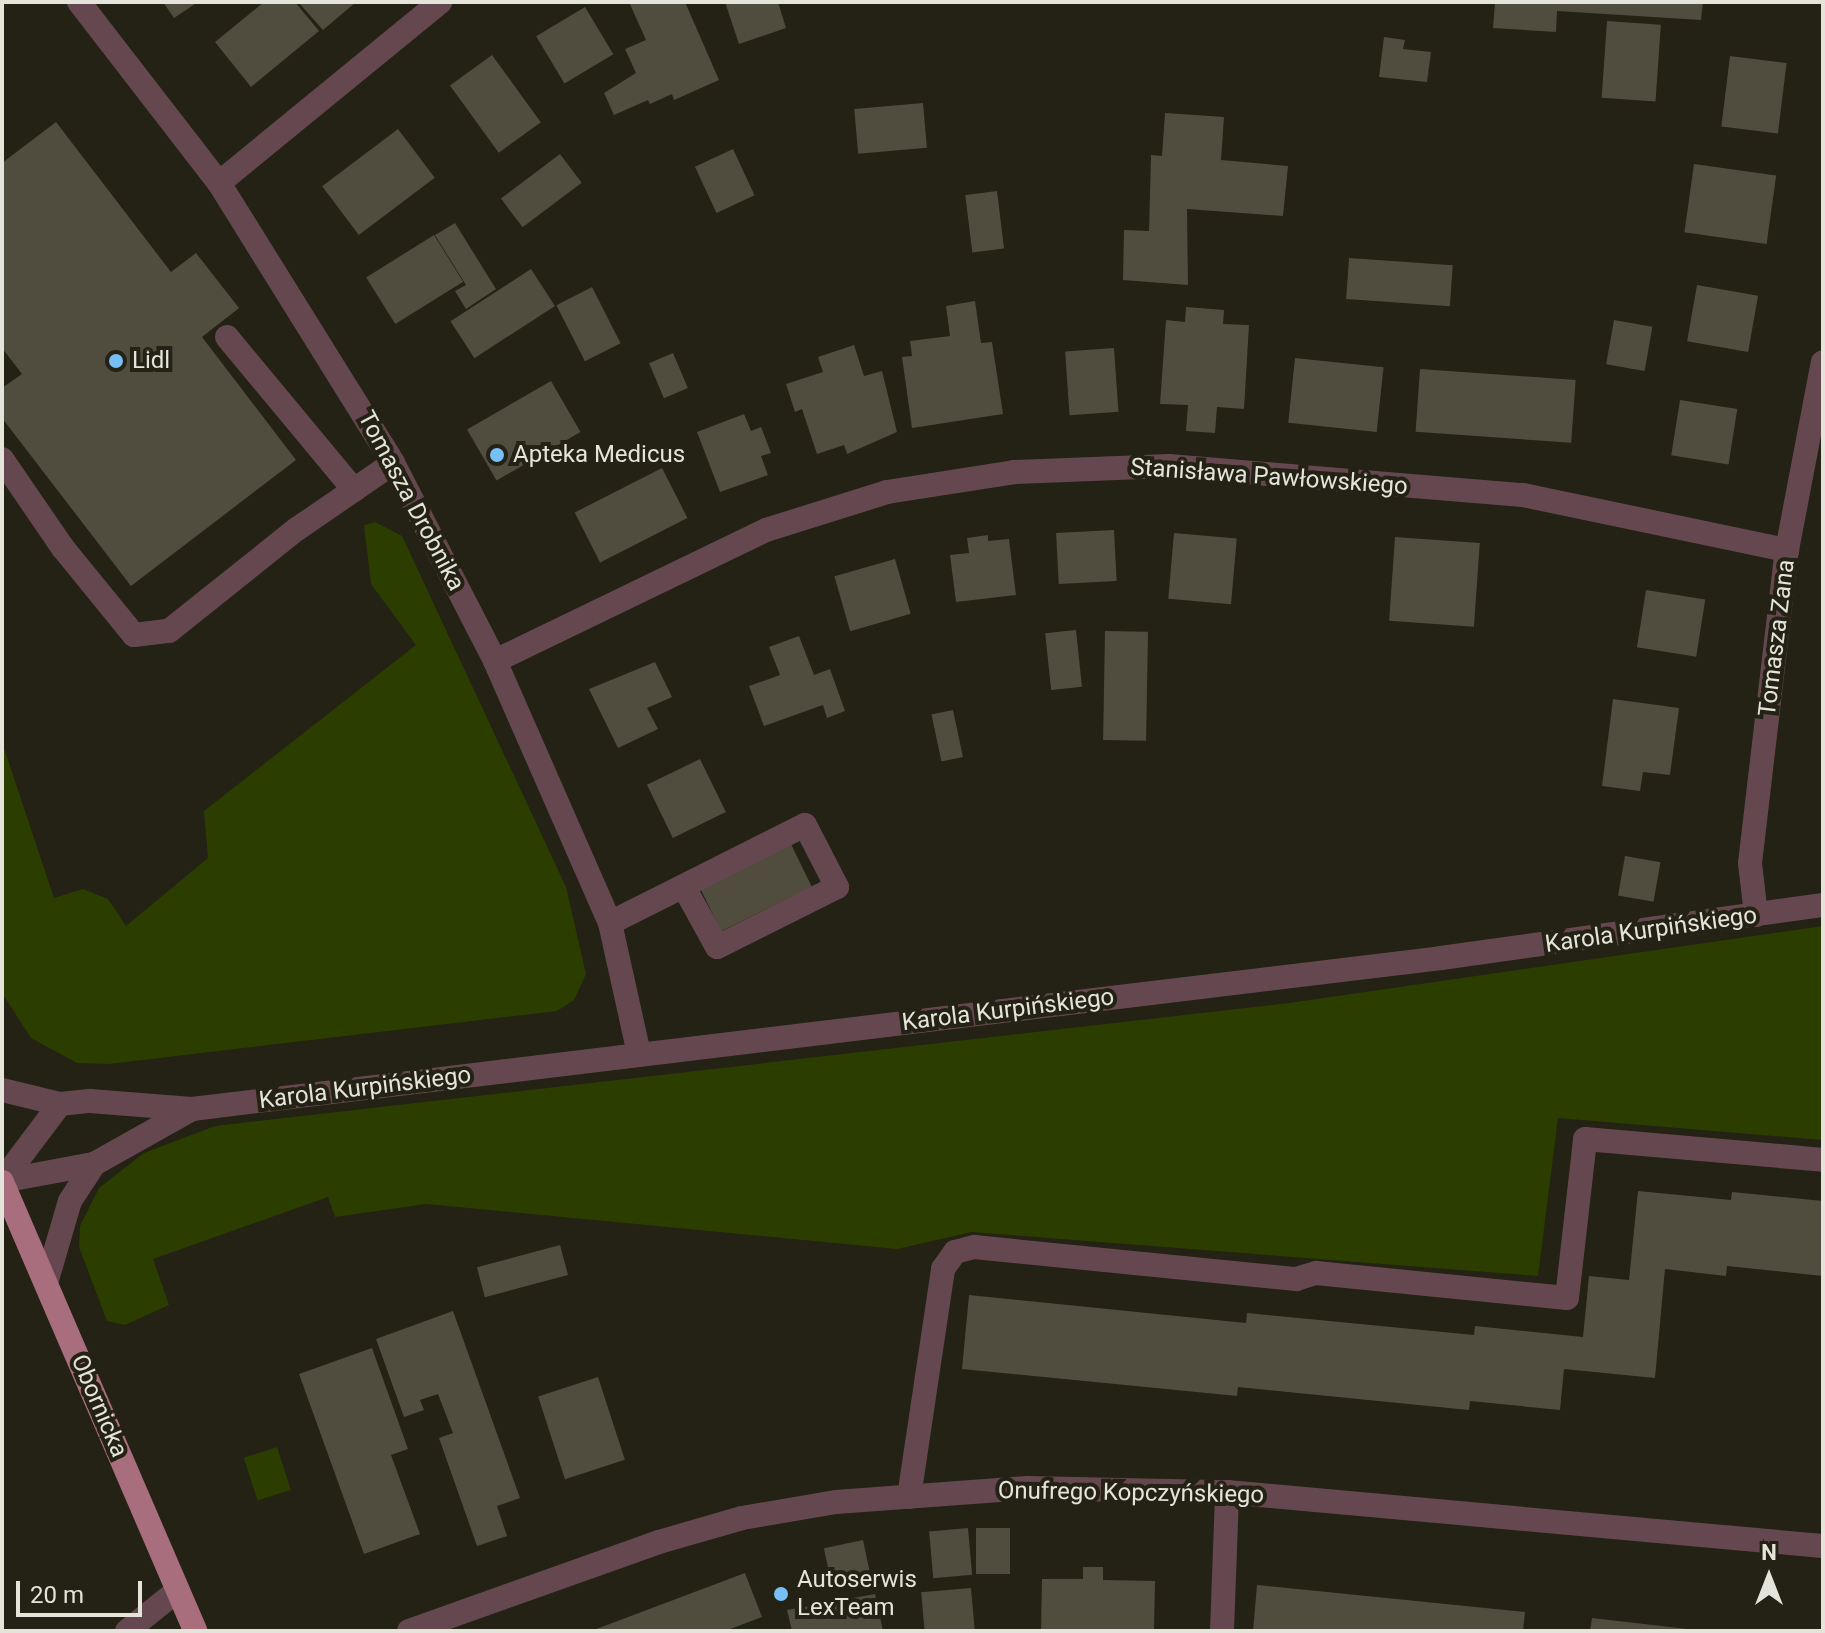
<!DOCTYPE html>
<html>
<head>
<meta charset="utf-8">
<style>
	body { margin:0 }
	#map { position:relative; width:1825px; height:1633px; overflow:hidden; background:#242115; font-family:Roboto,sans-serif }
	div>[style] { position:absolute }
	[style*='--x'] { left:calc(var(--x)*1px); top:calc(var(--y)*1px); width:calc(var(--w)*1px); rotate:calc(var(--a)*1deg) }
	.green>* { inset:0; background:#2b3e00; transform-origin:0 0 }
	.building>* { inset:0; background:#504d3f; transform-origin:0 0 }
	.minor>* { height:24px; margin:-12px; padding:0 12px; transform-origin:12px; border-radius:12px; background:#65484f }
	.major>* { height:24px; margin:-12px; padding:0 12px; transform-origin:12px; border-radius:12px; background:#a96e7d }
	.dots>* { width:22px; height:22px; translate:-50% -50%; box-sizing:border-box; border:4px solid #242115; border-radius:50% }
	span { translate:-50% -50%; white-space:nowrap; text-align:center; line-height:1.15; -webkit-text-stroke:8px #242115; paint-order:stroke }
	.poi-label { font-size:24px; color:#e5e4db }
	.left { translate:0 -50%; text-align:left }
	.street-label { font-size:24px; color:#e5e4db }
	.frame { position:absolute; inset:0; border:4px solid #e5e4db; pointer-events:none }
	.north { position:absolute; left:1729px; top:1537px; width:80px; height:80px; -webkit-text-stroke:6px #242115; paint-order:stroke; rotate:0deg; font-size:22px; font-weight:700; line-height:32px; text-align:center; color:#e5e4db }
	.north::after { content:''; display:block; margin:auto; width:28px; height:36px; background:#e5e4db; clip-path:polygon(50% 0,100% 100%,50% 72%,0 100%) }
	.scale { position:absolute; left:16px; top:1581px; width:126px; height:36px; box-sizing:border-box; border:4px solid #e5e4db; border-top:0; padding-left:10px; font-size:24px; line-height:28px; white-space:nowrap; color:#e5e4db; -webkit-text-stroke:6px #242115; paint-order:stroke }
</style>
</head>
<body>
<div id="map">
	<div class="green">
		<div style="clip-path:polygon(375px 522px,402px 536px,566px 887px,586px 974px,574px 1000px,557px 1011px,109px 1064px,77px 1063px,31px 1038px,2px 993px,2px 742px,54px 898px,83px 889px,108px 899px,126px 926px,208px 858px,204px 811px,416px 645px,371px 584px,364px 525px)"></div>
		<div style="clip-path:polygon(1823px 926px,1823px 1140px,1558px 1118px,1538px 1276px,972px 1232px,897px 1249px,426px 1204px,335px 1217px,328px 1197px,153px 1259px,169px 1305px,125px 1325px,107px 1321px,79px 1247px,80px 1226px,99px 1188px,144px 1153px,215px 1126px,1289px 1003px)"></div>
		<div style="left:277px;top:1447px;width:45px;height:35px;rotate:72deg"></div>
	</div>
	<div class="building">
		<div style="clip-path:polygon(163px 2px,198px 2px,174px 18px)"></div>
		<div style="clip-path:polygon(264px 2px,295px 2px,319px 31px,251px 87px,215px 42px)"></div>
		<div style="clip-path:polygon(298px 2px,356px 2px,323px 30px)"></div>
		<div style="clip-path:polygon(629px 2px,685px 2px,719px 80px,674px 100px,672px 94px,650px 104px,648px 100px,614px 115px,604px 93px,636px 73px,625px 49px,646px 40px)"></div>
		<div style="clip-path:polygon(725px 2px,778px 2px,786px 28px,739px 44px)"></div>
		<div style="clip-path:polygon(1495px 2px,1703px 2px,1701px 20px,1557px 11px,1556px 32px,1493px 28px)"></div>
		<div style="left:585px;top:7px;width:55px;height:57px;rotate:59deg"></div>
		<div style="left:1607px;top:21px;width:54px;height:77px;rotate:4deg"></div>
		<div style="clip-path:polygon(1384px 37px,1405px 40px,1403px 49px,1431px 52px,1427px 82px,1379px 77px)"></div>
		<div style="left:492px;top:55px;width:83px;height:52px;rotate:54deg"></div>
		<div style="left:1730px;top:56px;width:57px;height:71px;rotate:7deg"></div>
		<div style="left:923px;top:103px;width:45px;height:69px;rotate:85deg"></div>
		<div style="clip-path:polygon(1165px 113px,1224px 117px,1221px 160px,1288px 166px,1283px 216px,1187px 209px,1188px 285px,1123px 280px,1124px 230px,1149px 231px,1151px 155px,1162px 156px)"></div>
		<div style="clip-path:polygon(56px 122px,171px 272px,196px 253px,239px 308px,202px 337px,296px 460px,131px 586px,2px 418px,2px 388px,22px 374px,2px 348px,2px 163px)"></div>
		<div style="left:398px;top:129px;width:61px;height:95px;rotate:53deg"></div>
		<div style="left:733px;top:149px;width:51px;height:42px;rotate:65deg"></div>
		<div style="left:560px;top:154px;width:36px;height:74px;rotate:53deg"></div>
		<div style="left:1694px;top:164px;width:83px;height:69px;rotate:8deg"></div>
		<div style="left:997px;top:191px;width:58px;height:32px;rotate:83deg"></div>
		<div style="clip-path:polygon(455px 223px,496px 289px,466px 309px,455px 291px,466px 285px,435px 235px)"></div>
		<div style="left:434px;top:235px;width:55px;height:80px;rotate:58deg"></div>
		<div style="left:1349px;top:258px;width:104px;height:41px;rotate:4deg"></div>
		<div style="left:531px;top:269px;width:44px;height:96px;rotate:57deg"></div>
		<div style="left:1697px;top:285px;width:62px;height:57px;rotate:10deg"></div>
		<div style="left:592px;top:287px;width:63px;height:40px;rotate:63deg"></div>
		<div style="clip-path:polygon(975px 301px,981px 343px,992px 342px,1003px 414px,912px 428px,902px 357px,912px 356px,910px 341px,950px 336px,946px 306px)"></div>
		<div style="clip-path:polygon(1186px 307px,1224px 310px,1223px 324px,1249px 325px,1244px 409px,1217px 407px,1215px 433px,1186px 431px,1188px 405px,1160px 404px,1166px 320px,1185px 322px)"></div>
		<div style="left:1614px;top:320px;width:39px;height:45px;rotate:10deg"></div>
		<div style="clip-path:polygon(854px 345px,864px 376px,882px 371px,897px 432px,847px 454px,844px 445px,817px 454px,802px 409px,795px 412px,786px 384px,823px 372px,818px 357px)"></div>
		<div style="left:1114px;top:348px;width:64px;height:49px;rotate:86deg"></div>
		<div style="left:673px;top:353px;width:38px;height:26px;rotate:67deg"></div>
		<div style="left:1295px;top:358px;width:89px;height:65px;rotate:6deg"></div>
		<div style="left:1420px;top:369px;width:156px;height:63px;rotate:4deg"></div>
		<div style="left:551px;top:381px;width:59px;height:97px;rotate:60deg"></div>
		<div style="left:1680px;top:400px;width:58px;height:56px;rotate:9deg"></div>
		<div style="clip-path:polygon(744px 414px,751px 431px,761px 427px,771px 453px,761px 456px,768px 475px,720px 492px,697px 432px)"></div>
		<div style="left:662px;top:468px;width:56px;height:98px;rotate:63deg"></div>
		<div style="left:1114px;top:530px;width:51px;height:58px;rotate:87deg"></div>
		<div style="left:1174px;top:533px;width:63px;height:66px;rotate:5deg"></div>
		<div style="clip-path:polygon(988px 535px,988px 541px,1009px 539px,1016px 595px,956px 602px,950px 555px,969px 553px,967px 538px)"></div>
		<div style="left:1395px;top:537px;width:85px;height:84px;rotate:4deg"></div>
		<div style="left:895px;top:559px;width:57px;height:63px;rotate:74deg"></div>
		<div style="left:1646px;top:590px;width:60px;height:58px;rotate:9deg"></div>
		<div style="left:1076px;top:630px;width:57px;height:31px;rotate:84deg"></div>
		<div style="left:1105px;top:631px;width:43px;height:109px;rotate:1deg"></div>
		<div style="clip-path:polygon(799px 636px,814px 675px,830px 669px,845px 711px,827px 718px,823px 705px,764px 726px,749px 686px,780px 675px,769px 647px)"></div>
		<div style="clip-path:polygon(655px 662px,672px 697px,647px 708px,658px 729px,618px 748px,589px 689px)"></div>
		<div style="clip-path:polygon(1613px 699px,1679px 708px,1670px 775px,1643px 772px,1640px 791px,1602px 786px)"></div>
		<div style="left:953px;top:710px;width:48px;height:22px;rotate:78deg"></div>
		<div style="left:700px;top:759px;width:59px;height:59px;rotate:64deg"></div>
		<div style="left:790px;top:842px;width:50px;height:101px;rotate:64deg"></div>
		<div style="left:1625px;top:856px;width:36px;height:40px;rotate:10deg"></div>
		<div style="clip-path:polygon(1638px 1191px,1731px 1200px,1732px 1192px,1823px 1201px,1823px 1276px,1727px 1266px,1726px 1276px,1665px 1269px,1655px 1378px,1564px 1369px,1560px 1410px,1470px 1401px,1469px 1410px,1238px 1387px,1237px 1396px,962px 1369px,969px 1295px,1246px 1323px,1247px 1313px,1474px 1335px,1475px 1326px,1583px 1337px,1589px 1276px,1629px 1280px)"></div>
		<div style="left:560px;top:1245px;width:31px;height:86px;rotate:75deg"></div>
		<div style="clip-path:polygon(453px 1311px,520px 1498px,497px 1506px,507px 1536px,477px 1546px,439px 1438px,453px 1433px,438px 1394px,420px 1400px,424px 1410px,404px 1417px,376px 1339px)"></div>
		<div style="clip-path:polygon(372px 1348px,408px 1449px,391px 1455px,420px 1534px,364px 1554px,299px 1374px)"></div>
		<div style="left:598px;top:1377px;width:87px;height:63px;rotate:72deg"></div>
		<div style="left:968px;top:1528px;width:47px;height:39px;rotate:85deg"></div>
		<div style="left:976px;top:1528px;width:34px;height:46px"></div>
		<div style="left:863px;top:1540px;width:33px;height:40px;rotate:78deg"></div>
		<div style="clip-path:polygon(1083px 1567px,1103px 1567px,1103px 1580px,1155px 1581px,1154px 1631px,1041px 1631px,1042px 1579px,1083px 1579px)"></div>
		<div style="clip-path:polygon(745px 1573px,762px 1617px,725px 1631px,591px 1631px)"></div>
		<div style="clip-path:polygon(1257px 1585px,1525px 1612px,1523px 1631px,1253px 1631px)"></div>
		<div style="left:971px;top:1588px;width:43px;height:50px;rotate:85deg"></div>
		<div style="clip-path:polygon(875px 1594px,883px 1631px,792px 1631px,787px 1610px)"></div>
		<div style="clip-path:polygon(1592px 1618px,1688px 1629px,1688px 1631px,1590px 1631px)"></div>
	</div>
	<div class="minor">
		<div style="--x:79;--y:2;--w:229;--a:52.3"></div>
		<div style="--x:219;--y:183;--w:330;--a:58.1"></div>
		<div style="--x:393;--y:463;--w:223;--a:62.7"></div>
		<div style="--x:495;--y:661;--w:286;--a:66.3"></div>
		<div style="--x:610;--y:923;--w:134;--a:77.5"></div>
		<div style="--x:219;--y:183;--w:286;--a:-39.3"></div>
		<div style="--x:227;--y:337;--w:199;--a:50.3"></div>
		<div style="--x:2;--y:459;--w:108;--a:55.6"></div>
		<div style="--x:63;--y:548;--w:112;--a:50.8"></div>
		<div style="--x:134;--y:635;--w:35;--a:-7"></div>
		<div style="--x:169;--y:631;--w:164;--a:-38.6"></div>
		<div style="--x:297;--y:529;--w:116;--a:-34.5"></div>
		<div style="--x:495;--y:661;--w:301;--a:-25.8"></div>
		<div style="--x:766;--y:530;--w:127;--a:-17.4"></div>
		<div style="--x:887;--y:492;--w:129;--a:-8.9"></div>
		<div style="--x:1014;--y:472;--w:155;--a:-2.2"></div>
		<div style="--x:1169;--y:466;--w:355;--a:4.7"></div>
		<div style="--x:1523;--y:495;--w:270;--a:11.8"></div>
		<div style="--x:1756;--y:915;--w:52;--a:-96.6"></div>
		<div style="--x:1750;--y:863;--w:315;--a:-83.3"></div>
		<div style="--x:1787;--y:550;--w:191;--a:-79.2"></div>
		<div style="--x:610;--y:923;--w:218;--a:-26.7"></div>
		<div style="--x:805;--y:825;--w:70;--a:62.7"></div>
		<div style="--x:837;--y:887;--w:134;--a:153.4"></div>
		<div style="--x:717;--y:947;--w:68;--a:-118.8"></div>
		<div style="--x:2;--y:1090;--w:60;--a:13.6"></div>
		<div style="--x:60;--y:1104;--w:30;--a:-6"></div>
		<div style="--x:90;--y:1101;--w:102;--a:4.5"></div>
		<div style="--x:192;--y:1109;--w:1258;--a:-6.89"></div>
		<div style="--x:1441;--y:958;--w:386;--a:-7.9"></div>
		<div style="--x:2;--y:1181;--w:96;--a:-53"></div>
		<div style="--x:2;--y:1181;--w:94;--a:-10.5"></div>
		<div style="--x:46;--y:1283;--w:85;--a:-73.7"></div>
		<div style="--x:70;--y:1201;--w:44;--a:-57"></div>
		<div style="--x:94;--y:1164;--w:112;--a:-29.3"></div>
		<div style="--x:909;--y:1497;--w:231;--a:-81.5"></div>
		<div style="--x:943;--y:1269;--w:21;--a:-55"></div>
		<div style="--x:955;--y:1252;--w:20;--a:-15"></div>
		<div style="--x:974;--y:1247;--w:324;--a:5.7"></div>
		<div style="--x:1296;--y:1279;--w:21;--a:-17"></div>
		<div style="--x:1316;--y:1273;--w:252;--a:5.7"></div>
		<div style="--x:1567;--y:1298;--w:160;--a:-83.5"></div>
		<div style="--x:1585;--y:1139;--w:239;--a:5"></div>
		<div style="--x:127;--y:1631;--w:65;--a:-38.8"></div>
		<div style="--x:409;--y:1631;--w:265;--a:-19.6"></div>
		<div style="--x:659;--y:1542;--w:86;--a:-16.1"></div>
		<div style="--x:742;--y:1518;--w:95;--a:-9.7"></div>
		<div style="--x:836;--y:1502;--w:193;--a:-4.2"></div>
		<div style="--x:1028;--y:1488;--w:199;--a:1.2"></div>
		<div style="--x:1227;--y:1492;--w:598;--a:5.18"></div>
		<div style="--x:1222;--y:1631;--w:139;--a:-87.9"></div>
	</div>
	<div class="major">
		<div style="--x:2;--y:1182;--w:489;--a:66.7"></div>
	</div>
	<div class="dots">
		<div style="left:116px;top:361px;background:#77bff7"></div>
		<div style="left:497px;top:455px;background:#77bff7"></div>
		<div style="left:781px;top:1594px;background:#77bff7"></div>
	</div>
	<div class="poi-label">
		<span class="left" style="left:132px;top:361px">Lidl</span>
		<span class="left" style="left:513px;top:455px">Apteka Medicus</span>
		<span class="left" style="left:797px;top:1594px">Autoserwis<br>LexTeam</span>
	</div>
	<div class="street-label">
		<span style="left:1269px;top:477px;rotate:4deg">Stanisława Pawłowskiego</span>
		<span style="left:411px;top:501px;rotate:62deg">Tomasza Drobnika</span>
		<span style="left:1777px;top:638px;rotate:-83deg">Tomasza Zana</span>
		<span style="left:1651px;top:930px;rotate:-8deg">Karola Kurpińskiego</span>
		<span style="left:1008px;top:1010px;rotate:-7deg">Karola Kurpińskiego</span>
		<span style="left:365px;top:1088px;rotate:-7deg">Karola Kurpińskiego</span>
		<span style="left:99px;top:1406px;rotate:67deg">Obornicka</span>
		<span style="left:1131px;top:1493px;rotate:1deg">Onufrego Kopczyńskiego</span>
	</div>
	<div class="frame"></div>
	<div class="north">N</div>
	<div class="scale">20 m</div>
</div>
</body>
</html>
